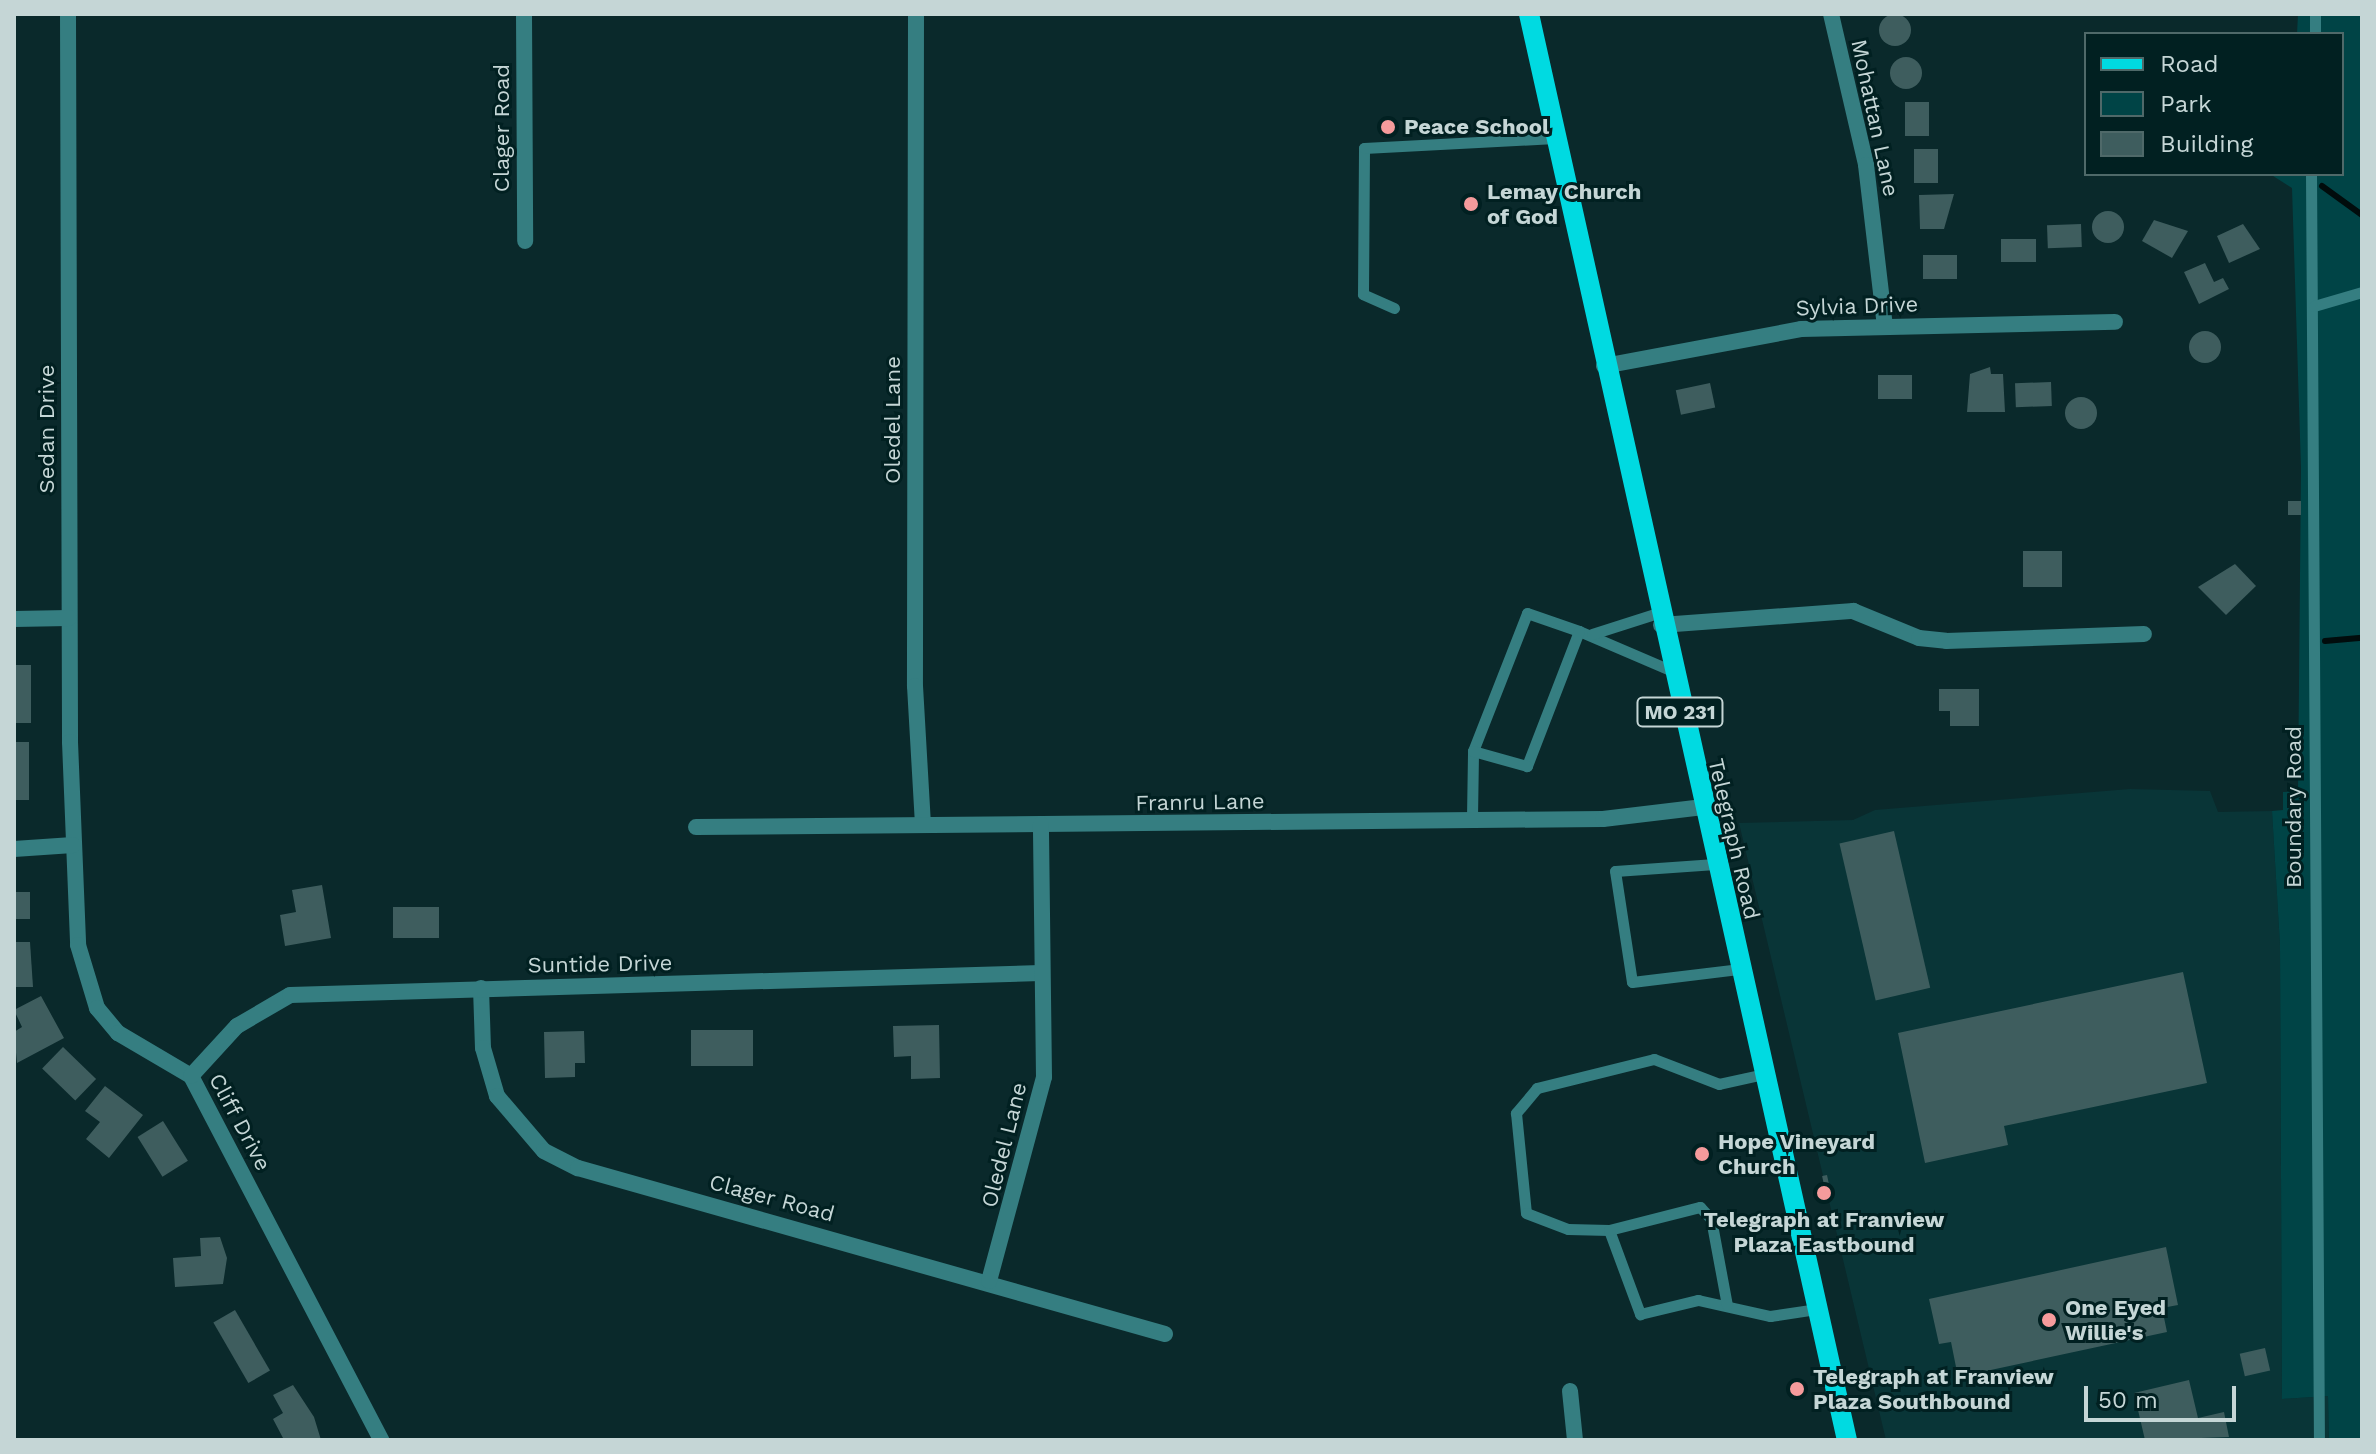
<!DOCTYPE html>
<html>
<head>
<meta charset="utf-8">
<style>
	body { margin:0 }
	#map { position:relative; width:2376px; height:1454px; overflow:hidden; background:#0a292b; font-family:"Work Sans",sans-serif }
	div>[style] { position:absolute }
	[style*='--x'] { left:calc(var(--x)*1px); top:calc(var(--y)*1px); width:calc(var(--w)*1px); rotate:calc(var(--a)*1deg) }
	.built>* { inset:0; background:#093537 }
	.green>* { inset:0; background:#004446 }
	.stream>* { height:6px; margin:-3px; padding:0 3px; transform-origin:3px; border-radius:3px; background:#010c0c }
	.building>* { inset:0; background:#3e5d5e; transform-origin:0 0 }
	.round { border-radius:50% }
	.service>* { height:11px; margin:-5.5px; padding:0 5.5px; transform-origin:5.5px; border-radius:5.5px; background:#357e81 }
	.minor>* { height:16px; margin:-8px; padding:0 8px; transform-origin:8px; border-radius:8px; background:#357e81 }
	.primary>* { height:20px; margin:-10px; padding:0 10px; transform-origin:10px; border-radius:10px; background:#00dae1 }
	.dots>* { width:22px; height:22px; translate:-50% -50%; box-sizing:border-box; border:4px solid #012021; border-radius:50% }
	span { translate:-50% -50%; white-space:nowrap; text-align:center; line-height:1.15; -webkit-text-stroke:6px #012021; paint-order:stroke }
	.shield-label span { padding:2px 6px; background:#012021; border:2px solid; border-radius:6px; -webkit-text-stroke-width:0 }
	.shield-label { font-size:20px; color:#c5d6d6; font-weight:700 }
	.street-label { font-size:22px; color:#c5d6d6 }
	.poi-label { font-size:22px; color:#c5d6d6; font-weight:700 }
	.left { translate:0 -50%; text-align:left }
	.frame { position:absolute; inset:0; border:16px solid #c5d6d6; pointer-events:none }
	.legend { position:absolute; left:2084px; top:32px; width:260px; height:144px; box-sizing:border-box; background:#012021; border:2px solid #4f6969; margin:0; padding:10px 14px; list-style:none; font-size:24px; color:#c5d6d6 }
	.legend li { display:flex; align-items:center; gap:16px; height:40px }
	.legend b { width:40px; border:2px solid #4f6969 }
	.scale { position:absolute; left:2084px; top:1386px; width:152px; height:36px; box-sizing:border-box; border:4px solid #c5d6d6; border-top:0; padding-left:10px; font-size:24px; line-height:28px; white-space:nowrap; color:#c5d6d6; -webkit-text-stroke:6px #012021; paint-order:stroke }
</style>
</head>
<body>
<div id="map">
	<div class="built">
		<div style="clip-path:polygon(2130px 789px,2210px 791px,2218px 812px,2272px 811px,2280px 945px,2282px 1399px,2328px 1396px,2329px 1440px,1886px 1440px,1739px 823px,1853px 820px,1875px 810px)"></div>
	</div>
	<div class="green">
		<div style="clip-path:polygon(2298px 14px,2362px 14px,2362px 1440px,2329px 1440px,2328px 1396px,2282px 1399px,2280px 945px,2272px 811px,2283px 810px,2283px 792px,2298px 791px,2301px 468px,2292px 188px,2270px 174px,2342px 174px,2342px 34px,2297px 34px)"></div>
	</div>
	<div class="stream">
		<div style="--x:2322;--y:186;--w:49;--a:35.9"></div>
		<div style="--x:2325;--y:641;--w:37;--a:-5"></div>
	</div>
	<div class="building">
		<div class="round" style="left:1879px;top:14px;width:32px;height:32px"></div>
		<div class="round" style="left:1890px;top:57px;width:32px;height:32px"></div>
		<div style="left:1929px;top:102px;width:34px;height:24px;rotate:90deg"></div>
		<div style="left:1914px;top:149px;width:24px;height:34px"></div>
		<div style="clip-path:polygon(1954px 194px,1944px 229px,1920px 229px,1919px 195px)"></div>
		<div class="round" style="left:2092px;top:211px;width:32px;height:32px"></div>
		<div style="clip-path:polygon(2154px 220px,2188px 231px,2172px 258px,2142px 241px)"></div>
		<div style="left:2081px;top:224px;width:23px;height:34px;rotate:88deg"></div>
		<div style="clip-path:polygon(2243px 224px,2260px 249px,2229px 263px,2217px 236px)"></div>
		<div style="left:2036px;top:239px;width:23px;height:35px;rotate:90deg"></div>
		<div style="left:1923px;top:255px;width:34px;height:24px"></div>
		<div style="clip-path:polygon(2205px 263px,2214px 282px,2223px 278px,2229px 289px,2199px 304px,2184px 272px)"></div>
		<div class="round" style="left:2189px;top:331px;width:32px;height:32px"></div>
		<div style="clip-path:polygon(1990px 367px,1991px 374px,2003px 374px,2005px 412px,1967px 412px,1970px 374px)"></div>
		<div style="left:1912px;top:375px;width:24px;height:34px;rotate:90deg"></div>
		<div style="left:2051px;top:382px;width:24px;height:36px;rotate:88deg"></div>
		<div style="left:1710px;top:383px;width:25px;height:35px;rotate:78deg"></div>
		<div class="round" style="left:2065px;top:397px;width:32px;height:32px"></div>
		<div style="left:2288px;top:501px;width:13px;height:14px"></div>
		<div style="left:2023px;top:551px;width:39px;height:36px"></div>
		<div style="clip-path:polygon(2235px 564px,2256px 586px,2226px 615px,2198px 587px)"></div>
		<div style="left:14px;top:665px;width:17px;height:58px"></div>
		<div style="clip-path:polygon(1939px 689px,1979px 689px,1979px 726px,1950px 726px,1950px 711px,1939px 711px)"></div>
		<div style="left:29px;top:742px;width:58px;height:15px;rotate:90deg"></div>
		<div style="left:1894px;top:831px;width:161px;height:56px;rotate:77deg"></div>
		<div style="clip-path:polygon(322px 885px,331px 938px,285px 946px,280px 915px,296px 912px,292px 890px)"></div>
		<div style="left:30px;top:892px;width:27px;height:16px;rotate:90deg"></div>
		<div style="left:439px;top:907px;width:31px;height:46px;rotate:90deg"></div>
		<div style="clip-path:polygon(14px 942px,30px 942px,33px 987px,14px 987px)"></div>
		<div style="clip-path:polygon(2183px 972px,2207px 1083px,2004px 1126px,2008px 1145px,1925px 1163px,1898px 1033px)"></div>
		<div style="clip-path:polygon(41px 996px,64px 1038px,17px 1063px,14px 1032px,22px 1027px,14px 1010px)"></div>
		<div style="clip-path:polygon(939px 1025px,940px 1078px,911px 1079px,911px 1056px,894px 1057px,893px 1026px)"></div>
		<div style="left:753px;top:1030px;width:36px;height:62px;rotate:90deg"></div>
		<div style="clip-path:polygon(584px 1031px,585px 1063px,575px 1063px,575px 1077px,545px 1078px,544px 1032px)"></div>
		<div style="left:63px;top:1047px;width:46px;height:30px;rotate:44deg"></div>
		<div style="clip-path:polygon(105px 1086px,143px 1115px,109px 1158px,86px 1139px,100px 1122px,85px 1111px)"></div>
		<div style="left:163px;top:1121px;width:47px;height:30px;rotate:58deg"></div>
		<div style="left:1827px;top:1175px;width:14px;height:5px;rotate:78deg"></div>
		<div style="clip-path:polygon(220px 1237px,227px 1258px,223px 1284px,175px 1287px,173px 1258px,201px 1256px,200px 1238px)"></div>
		<div style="clip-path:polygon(2166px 1247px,2178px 1305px,2162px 1308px,2167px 1332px,1958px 1377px,1951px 1342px,1939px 1344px,1929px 1299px)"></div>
		<div style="left:235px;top:1310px;width:70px;height:25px;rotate:60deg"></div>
		<div style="left:2265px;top:1348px;width:23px;height:26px;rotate:77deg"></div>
		<div style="clip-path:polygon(2189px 1380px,2198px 1418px,2224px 1412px,2229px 1437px,2145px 1440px,2134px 1393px)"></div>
		<div style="clip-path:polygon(293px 1385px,314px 1417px,321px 1440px,283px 1438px,273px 1419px,283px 1413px,273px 1395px)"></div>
	</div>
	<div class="service">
		<div style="--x:2315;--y:34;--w:20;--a:-90"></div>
		<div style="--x:2311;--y:174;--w:1266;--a:89.64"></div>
		<div style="--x:2314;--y:306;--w:50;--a:-16.3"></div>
		<div style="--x:1394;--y:308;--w:34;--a:-156"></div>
		<div style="--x:1363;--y:294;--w:146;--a:-89.6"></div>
		<div style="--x:1364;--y:148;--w:191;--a:-3"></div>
		<div style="--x:1579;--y:631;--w:99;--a:23.2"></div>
		<div style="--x:1592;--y:634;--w:69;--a:-17.7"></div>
		<div style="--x:1472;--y:817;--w:66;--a:-89.1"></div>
		<div style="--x:1473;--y:751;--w:148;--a:-68.6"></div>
		<div style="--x:1527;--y:613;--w:55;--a:19.1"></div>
		<div style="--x:1579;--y:631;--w:145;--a:111.1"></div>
		<div style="--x:1527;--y:766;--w:56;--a:-164.5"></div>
		<div style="--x:1715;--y:864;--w:100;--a:176"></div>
		<div style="--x:1615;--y:871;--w:112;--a:81.3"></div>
		<div style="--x:1632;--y:982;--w:109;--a:-6.9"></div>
		<div style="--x:1764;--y:1074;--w:46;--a:167.5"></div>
		<div style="--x:1719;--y:1084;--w:70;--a:-159"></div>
		<div style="--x:1654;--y:1059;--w:121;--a:166.1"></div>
		<div style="--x:1537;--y:1088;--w:33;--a:130"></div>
		<div style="--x:1516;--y:1113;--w:100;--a:84.3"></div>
		<div style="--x:1526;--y:1213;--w:45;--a:20.9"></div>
		<div style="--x:1568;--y:1229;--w:41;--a:1.4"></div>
		<div style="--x:1609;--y:1230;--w:90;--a:69.7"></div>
		<div style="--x:1640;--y:1314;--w:60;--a:-13.6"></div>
		<div style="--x:1698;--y:1300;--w:74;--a:12.5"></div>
		<div style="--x:1770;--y:1316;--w:48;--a:-8.5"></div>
		<div style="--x:1609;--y:1230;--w:94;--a:-14.2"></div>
		<div style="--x:1700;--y:1207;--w:16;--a:47"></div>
		<div style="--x:1711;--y:1219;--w:87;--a:79.5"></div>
	</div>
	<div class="minor">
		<div style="--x:68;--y:14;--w:728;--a:89.84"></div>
		<div style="--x:70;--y:742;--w:203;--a:87.7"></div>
		<div style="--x:78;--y:945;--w:66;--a:73.2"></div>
		<div style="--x:97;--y:1008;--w:33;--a:50"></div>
		<div style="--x:118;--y:1033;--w:85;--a:30.5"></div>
		<div style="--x:191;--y:1076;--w:411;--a:62.4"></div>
		<div style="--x:524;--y:14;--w:227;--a:89.7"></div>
		<div style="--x:916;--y:14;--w:672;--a:90.09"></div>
		<div style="--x:915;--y:686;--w:139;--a:86.7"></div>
		<div style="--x:1831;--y:14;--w:155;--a:76.9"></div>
		<div style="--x:1866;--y:165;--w:162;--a:83.3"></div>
		<div style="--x:1604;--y:366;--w:200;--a:-10.6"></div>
		<div style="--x:1801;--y:329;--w:314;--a:-1.3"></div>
		<div style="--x:14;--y:619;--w:55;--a:-1"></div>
		<div style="--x:1661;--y:625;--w:193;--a:-4.2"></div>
		<div style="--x:1853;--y:611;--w:71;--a:22.2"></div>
		<div style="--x:1919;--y:638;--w:27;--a:6"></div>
		<div style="--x:1946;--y:641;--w:198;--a:-2"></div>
		<div style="--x:696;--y:827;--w:907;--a:-0.51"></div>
		<div style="--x:1603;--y:819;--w:101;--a:-6.8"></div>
		<div style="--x:14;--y:849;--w:59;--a:-3.9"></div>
		<div style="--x:481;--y:988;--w:60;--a:88.1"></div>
		<div style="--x:483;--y:1048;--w:50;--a:73.7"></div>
		<div style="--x:497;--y:1096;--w:72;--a:49.5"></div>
		<div style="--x:544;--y:1151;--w:38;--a:27"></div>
		<div style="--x:578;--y:1168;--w:610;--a:15.79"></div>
		<div style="--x:191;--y:1076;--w:68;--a:-47.4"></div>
		<div style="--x:237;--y:1026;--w:61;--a:-30.3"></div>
		<div style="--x:290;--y:995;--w:751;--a:-1.68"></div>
		<div style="--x:989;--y:1281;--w:211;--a:-74.9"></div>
		<div style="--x:1044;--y:1077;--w:253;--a:-90.7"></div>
		<div style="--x:1570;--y:1391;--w:49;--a:84.2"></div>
	</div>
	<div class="primary">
		<div style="--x:1529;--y:14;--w:1461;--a:77.43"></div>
	</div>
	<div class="dots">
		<div style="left:1388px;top:127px;background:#f59b9c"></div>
		<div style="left:1471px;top:204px;background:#f59b9c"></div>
		<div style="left:1702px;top:1154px;background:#f59b9c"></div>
		<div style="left:1824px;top:1193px;background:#f59b9c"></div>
		<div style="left:2049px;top:1320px;background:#f59b9c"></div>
		<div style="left:1797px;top:1389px;background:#f59b9c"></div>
	</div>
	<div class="shield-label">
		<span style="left:1680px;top:712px">MO 231</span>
	</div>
	<div class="street-label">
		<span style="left:1875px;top:118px;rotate:78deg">Mohattan Lane</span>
		<span style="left:502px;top:128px;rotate:-90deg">Clager Road</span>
		<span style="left:1857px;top:306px;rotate:-2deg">Sylvia Drive</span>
		<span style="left:893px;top:420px;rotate:-90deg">Oledel Lane</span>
		<span style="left:47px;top:429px;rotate:-90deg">Sedan Drive</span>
		<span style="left:1200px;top:802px;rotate:-1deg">Franru Lane</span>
		<span style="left:2294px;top:807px;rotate:-90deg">Boundary Road</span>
		<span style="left:1734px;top:839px;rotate:77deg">Telegraph Road</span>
		<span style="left:600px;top:964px;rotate:-1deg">Suntide Drive</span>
		<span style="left:240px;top:1122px;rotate:62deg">Cliff Drive</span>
		<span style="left:1004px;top:1145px;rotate:-76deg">Oledel Lane</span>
		<span style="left:772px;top:1198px;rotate:15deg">Clager Road</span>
	</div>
	<div class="poi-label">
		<span class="left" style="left:1404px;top:127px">Peace School</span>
		<span class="left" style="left:1487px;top:204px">Lemay Church<br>of God</span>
		<span class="left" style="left:1718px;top:1154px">Hope Vineyard<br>Church</span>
		<span style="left:1824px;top:1232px">Telegraph at Franview<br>Plaza Eastbound</span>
		<span class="left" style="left:2065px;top:1320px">One Eyed<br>Willie's</span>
		<span class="left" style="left:1813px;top:1389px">Telegraph at Franview<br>Plaza Southbound</span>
	</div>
	<div class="frame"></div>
	<ul class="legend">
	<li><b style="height:10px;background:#00dae1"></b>Road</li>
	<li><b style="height:22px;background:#004446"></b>Park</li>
	<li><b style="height:22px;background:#3e5d5e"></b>Building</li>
	</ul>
	<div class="scale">50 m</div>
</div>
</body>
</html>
